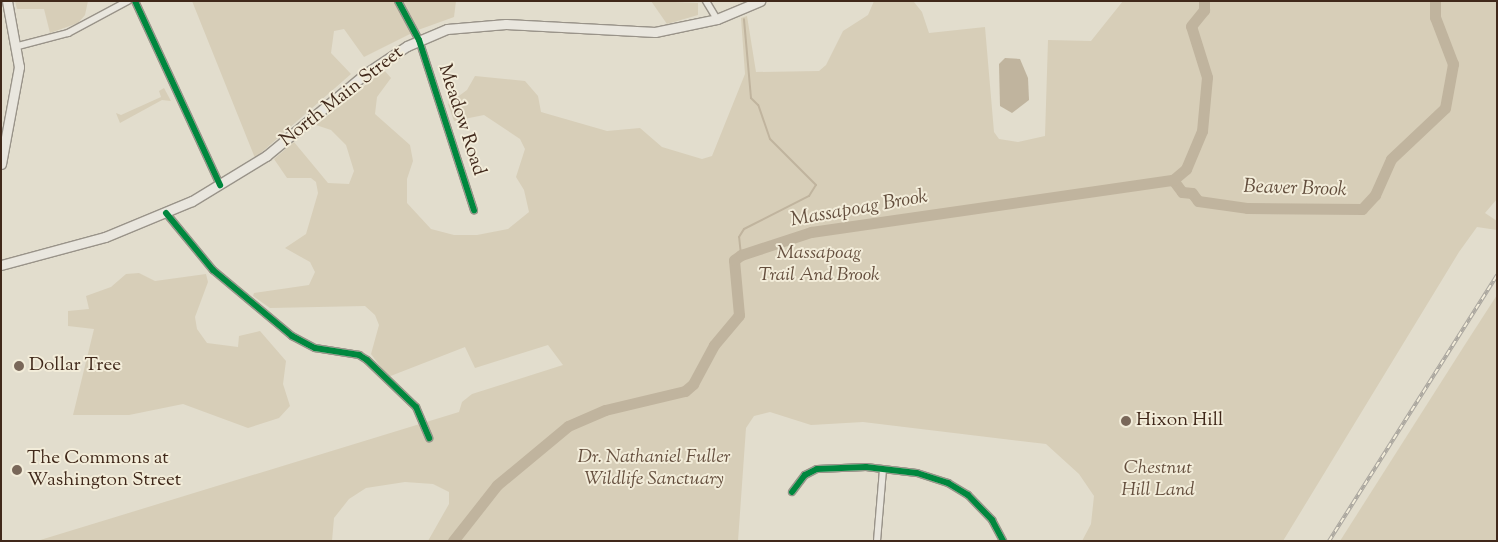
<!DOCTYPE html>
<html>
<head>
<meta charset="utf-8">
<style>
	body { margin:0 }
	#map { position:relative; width:1498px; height:542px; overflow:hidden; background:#e2ddcd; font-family:"Sorts Mill Goudy",serif }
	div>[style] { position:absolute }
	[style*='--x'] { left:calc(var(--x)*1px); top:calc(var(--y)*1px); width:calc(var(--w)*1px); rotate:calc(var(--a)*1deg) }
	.green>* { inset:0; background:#d7ceb8 }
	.water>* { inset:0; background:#c0b49e }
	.stream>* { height:2px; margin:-1px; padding:0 1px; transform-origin:1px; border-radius:1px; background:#c0b49e }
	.river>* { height:11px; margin:-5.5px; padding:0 5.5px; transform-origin:5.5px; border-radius:5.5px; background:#c0b49e }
	.roads { filter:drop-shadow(1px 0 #999389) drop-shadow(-1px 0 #999389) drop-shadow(0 1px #999389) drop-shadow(0 -1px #999389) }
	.minor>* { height:6px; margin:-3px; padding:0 3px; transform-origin:3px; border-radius:3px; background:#e9e6de }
	.secondary>* { height:9px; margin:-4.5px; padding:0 4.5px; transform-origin:4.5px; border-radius:4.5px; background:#e9e6de }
	.rail>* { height:4px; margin-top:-2px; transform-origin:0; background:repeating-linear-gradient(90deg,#f2ecd9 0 5.5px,#aba79f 0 11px); box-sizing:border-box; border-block:1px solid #aba79f }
	.cycleway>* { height:6px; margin:-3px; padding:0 3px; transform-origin:3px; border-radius:3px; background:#00873e }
	.dots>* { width:14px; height:14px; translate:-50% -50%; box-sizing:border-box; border:2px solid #f2ecd9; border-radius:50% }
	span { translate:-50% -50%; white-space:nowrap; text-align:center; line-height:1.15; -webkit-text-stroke:4px #f2ecd9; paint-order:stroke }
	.street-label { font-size:19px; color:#40281a }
	.park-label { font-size:19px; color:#644e3d; font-style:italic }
	.poi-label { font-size:19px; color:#40281a }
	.left { translate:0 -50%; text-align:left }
	.water-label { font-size:20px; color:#624d3c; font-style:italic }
	.frame { position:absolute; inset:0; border:2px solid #40281a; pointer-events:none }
</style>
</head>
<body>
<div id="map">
	<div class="green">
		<div style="clip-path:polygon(15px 1px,88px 1px,85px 15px,78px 23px,50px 33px,44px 9px,17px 9px)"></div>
		<div style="clip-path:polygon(192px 1px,456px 1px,454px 17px,418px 30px,364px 57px,344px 29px,334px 31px,331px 53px,351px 74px,255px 158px)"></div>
		<div style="clip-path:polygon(651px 1px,698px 3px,698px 15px,667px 24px)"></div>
		<div style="clip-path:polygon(874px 1px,914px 2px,922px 12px,929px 33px,985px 27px,994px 132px,999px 139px,1018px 142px,1045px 136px,1048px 40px,1091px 41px,1123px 1px,1497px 1px,1497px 199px,1485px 213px,1497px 221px,1497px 230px,1477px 227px,1459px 252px,1283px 541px,1082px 541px,1091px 524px,1094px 496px,1079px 474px,1046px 444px,863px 422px,811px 425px,770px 412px,754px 416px,746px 428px,738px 541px,428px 541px,449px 504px,449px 492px,433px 484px,405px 482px,366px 488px,349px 499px,334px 518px,332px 541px,37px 541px,459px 412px,462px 402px,472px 394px,563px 365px,548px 345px,475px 368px,465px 347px,388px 377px,371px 354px,379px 325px,375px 315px,365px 306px,270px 308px,253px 296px,254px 293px,309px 285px,315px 272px,310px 262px,285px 248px,306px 234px,318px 193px,316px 182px,311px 178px,287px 178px,274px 159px,294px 142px,328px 183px,349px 184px,354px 171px,346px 145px,331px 130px,316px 125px,384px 70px,391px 78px,377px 97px,375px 114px,410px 145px,413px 161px,407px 179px,407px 203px,431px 229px,454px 235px,477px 235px,508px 229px,529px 212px,524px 190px,516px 177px,525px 149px,520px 139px,484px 115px,454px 121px,448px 104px,467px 90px,475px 76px,525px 81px,538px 96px,541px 112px,607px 131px,640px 128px,662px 147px,702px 159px,712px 156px,745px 74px,741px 18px,747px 16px,756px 72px,819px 71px,826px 65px,843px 31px,868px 15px)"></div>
		<div style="clip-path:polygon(164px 88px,171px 101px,162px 100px,120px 123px,116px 113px,121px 115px,161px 97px,159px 91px)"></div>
		<div style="clip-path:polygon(139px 273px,155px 281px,206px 274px,208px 282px,195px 317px,197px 329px,207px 343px,238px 347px,239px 336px,260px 331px,286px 361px,283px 384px,290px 406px,279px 418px,248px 428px,183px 404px,129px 415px,73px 415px,94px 329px,68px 326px,68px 311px,89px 309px,86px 296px,111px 287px,126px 274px)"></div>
		<div style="clip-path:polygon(1497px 295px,1497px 541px,1340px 541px,1466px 343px)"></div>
	</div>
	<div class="water">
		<div style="clip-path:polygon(1005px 58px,1020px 59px,1028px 78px,1029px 100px,1012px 113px,1000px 106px,999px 64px)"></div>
	</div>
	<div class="stream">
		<div style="--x:741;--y:255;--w:18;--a:-96"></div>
		<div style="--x:739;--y:237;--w:9;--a:-58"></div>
		<div style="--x:744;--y:229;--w:73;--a:-26.9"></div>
		<div style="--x:809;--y:196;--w:13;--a:-58"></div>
		<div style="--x:816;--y:185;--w:65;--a:-135"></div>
		<div style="--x:770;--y:139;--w:36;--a:-109"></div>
		<div style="--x:758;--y:105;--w:10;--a:-135"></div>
		<div style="--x:751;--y:98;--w:79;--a:-95.1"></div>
	</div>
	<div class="river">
		<div style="--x:1173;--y:180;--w:15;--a:53"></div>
		<div style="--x:1182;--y:192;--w:10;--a:6"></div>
		<div style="--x:1192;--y:193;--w:10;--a:53"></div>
		<div style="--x:1198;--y:201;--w:49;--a:8.1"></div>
		<div style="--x:1247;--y:208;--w:115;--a:0.5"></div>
		<div style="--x:1362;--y:209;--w:19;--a:-47"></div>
		<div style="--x:1375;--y:195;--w:39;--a:-66"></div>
		<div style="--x:1391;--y:159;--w:74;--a:-43.4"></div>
		<div style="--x:1445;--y:108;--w:45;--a:-79.7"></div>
		<div style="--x:1453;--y:64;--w:50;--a:-111"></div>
		<div style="--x:1435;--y:17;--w:16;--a:-90"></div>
		<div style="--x:453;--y:541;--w:71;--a:-51.8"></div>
		<div style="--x:497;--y:485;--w:92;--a:-39.7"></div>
		<div style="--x:568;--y:426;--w:40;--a:-23.4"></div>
		<div style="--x:605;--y:410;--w:82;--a:-13.4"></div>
		<div style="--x:685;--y:391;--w:11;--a:-41"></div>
		<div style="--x:693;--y:384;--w:44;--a:-61.7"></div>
		<div style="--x:714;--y:345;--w:39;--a:-50"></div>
		<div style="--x:739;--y:315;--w:55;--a:-95.2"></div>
		<div style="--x:734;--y:260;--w:9;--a:-36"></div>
		<div style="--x:741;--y:255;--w:74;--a:-18.2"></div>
		<div style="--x:811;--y:232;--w:366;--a:-8.2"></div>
		<div style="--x:1173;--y:180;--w:17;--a:-40"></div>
		<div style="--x:1186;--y:169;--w:41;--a:-67.2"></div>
		<div style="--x:1202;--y:131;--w:54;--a:-84.7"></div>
		<div style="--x:1207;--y:77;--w:53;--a:-107.4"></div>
		<div style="--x:1191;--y:26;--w:21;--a:-51"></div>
		<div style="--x:1204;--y:10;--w:9;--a:-90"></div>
	</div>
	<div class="roads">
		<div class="minor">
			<div style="--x:135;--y:1;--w:203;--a:65.2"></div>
			<div style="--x:398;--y:1;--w:44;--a:61.7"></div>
			<div style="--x:419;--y:40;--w:179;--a:72.1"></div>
			<div style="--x:706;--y:1;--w:21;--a:59"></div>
			<div style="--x:18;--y:46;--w:52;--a:-14.6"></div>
			<div style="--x:68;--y:33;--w:68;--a:-28.1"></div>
			<div style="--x:166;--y:213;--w:74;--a:50.5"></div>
			<div style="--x:213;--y:270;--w:103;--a:39.9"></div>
			<div style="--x:292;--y:336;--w:26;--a:28"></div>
			<div style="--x:315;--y:348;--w:45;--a:9"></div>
			<div style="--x:359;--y:355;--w:9;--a:32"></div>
			<div style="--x:367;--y:360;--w:68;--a:43.8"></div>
			<div style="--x:416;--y:407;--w:34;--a:67"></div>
			<div style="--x:792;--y:492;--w:21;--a:-53"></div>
			<div style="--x:805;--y:475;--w:13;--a:-27"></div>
			<div style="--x:817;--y:469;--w:49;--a:-2.3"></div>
			<div style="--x:866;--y:467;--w:51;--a:6.7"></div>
			<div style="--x:917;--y:473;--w:33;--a:18"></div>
			<div style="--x:948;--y:483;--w:23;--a:31"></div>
			<div style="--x:968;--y:495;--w:35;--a:46"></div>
			<div style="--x:992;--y:520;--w:24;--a:62"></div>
			<div style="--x:877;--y:541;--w:72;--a:-85.2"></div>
		</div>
		<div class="secondary">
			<div style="--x:1;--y:164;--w:99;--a:-79.5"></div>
			<div style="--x:19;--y:67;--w:67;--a:-100.3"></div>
			<div style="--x:1;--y:265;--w:108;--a:-15.1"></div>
			<div style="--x:105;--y:237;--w:94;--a:-22.5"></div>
			<div style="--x:192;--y:201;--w:87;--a:-31.3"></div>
			<div style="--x:266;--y:156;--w:129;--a:-39.6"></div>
			<div style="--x:365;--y:74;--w:50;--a:-33.7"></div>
			<div style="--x:407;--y:46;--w:43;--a:-23"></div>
			<div style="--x:447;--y:29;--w:59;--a:-4.8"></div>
			<div style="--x:506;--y:24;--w:149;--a:3.1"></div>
			<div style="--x:655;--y:32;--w:63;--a:-11.8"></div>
			<div style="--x:717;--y:19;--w:47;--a:-22.7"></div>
		</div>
	</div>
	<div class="rail">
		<div style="--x:1329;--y:541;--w:315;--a:-57.7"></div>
	</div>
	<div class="cycleway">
		<div style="--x:135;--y:1;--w:203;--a:65.2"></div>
		<div style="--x:398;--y:1;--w:44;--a:61.7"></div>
		<div style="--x:419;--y:40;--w:179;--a:72.1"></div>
		<div style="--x:166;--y:213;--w:74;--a:50.5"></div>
		<div style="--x:213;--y:270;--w:103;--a:39.9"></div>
		<div style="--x:292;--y:336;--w:26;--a:28"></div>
		<div style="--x:315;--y:348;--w:45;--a:9"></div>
		<div style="--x:359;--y:355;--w:9;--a:32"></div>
		<div style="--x:367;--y:360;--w:68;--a:43.8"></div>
		<div style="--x:416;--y:407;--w:34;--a:67"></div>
		<div style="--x:792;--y:492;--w:21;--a:-53"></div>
		<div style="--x:805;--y:475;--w:13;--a:-27"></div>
		<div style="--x:817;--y:469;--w:49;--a:-2.3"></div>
		<div style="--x:866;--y:467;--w:51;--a:6.7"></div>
		<div style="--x:917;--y:473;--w:33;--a:18"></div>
		<div style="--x:948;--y:483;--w:23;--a:31"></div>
		<div style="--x:968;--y:495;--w:35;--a:46"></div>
		<div style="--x:992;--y:520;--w:24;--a:62"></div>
	</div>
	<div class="dots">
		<div style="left:19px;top:366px;background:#796759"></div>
		<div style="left:1126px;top:421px;background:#796759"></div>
		<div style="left:17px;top:470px;background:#796759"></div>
	</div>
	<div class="street-label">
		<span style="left:342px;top:97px;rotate:-38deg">North Main Street</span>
		<span style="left:461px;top:120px;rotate:72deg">Meadow Road</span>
	</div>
	<div class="park-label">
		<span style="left:819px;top:265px">Massapoag<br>Trail And Brook</span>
		<span style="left:654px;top:469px">Dr. Nathaniel Fuller<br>Wildlife Sanctuary</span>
		<span style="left:1158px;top:480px">Chestnut<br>Hill Land</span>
	</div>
	<div class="poi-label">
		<span class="left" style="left:29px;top:366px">Dollar Tree</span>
		<span class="left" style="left:1136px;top:421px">Hixon Hill</span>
		<span class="left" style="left:27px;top:470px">The Commons at<br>Washington Street</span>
	</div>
	<div class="water-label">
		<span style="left:1295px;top:189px;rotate:2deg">Beaver Brook</span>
		<span style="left:859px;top:209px;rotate:-10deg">Massapoag Brook</span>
	</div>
	<div class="frame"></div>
</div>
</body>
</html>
